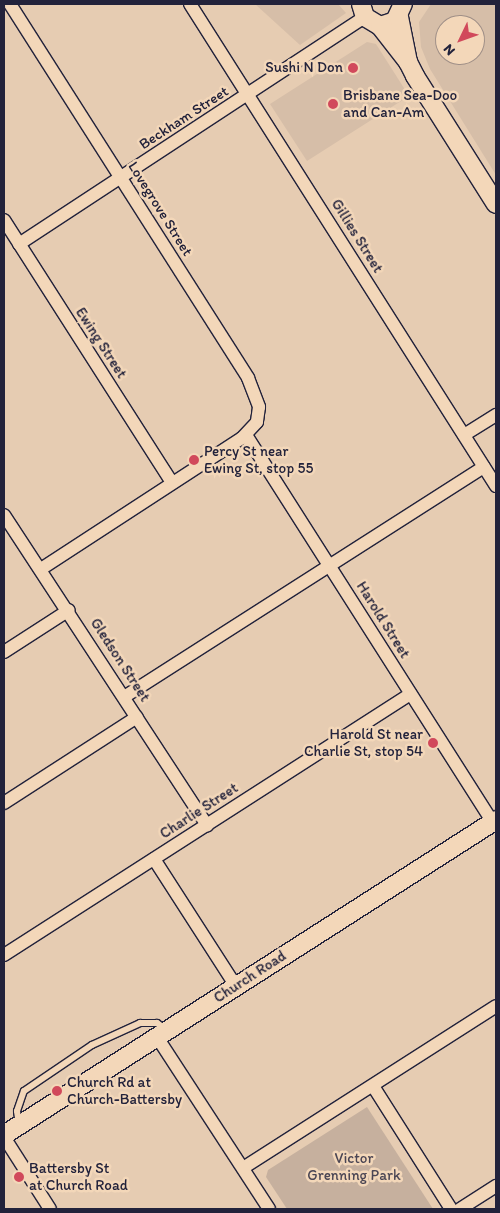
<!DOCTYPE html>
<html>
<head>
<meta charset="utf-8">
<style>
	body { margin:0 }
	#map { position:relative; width:500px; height:1213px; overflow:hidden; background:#e6ccb2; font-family:Itim,sans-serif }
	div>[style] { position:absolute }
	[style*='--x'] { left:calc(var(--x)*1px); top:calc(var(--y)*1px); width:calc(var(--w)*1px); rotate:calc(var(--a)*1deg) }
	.built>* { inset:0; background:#d6bea8 }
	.green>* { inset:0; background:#c6b09e }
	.roads { filter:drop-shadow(1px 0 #22223b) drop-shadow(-1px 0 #22223b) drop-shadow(0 1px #22223b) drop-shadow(0 -1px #22223b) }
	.lane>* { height:6px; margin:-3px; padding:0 3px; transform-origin:3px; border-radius:3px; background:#f3d7b9 }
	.street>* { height:12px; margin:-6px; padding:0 6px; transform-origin:6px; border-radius:6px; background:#f3d7b9 }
	.secondary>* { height:18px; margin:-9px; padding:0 9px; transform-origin:9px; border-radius:9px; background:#f3d7b9 }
	.dots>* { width:14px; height:14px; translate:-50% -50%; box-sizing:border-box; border:2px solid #f3d7b9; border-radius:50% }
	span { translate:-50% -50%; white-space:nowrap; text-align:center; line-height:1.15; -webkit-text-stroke:5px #f3d7b9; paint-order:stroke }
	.poi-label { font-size:15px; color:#22223b }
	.right { translate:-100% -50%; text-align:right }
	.left { translate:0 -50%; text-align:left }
	.street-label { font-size:15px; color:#22223b }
	.park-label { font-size:15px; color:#4b4654 }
	.frame { position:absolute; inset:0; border:5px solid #22223b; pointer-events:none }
	.north { position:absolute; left:435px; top:15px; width:50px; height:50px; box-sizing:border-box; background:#f3d7b9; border:1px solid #9f8f87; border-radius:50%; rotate:228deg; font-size:14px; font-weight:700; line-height:20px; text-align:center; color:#22223b }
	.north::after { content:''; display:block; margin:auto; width:18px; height:22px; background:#d1495b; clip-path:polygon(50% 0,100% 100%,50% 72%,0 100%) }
</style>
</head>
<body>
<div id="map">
	<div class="built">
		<div style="clip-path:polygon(255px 4px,338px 4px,346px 13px,300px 45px)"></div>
		<div style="clip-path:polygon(evenodd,431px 4px,496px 4px,496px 175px,430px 69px,421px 47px,419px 22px,431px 4px,445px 25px,475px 25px,475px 55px,445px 55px,445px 25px)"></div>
		<div style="clip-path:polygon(367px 42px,376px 44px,409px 96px,307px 161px,270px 104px)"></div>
	</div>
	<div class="green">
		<div style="clip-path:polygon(367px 1107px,433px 1209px,287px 1209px,266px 1177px,268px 1170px)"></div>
	</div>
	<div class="roads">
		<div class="lane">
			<div style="--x:19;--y:1124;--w:13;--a:-99"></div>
			<div style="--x:17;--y:1111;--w:21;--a:-71"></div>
			<div style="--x:24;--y:1091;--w:82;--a:-34.1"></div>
			<div style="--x:92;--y:1045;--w:53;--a:-24.6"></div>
			<div style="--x:140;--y:1023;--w:17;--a:0"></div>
			<div style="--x:157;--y:1023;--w:10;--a:37"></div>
		</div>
		<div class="street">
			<div style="--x:10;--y:4;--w:443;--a:57.5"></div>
			<div style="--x:248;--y:378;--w:31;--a:69"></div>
			<div style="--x:259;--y:407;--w:15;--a:98"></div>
			<div style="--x:257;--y:422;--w:22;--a:133"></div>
			<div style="--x:242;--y:438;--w:240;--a:146.9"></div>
			<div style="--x:190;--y:4;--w:571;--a:57.59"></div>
			<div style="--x:4;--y:220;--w:312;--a:57.4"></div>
			<div style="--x:19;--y:244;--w:414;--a:-33.3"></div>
			<div style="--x:246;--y:435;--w:459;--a:57.5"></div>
			<div style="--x:464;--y:435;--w:38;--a:-32"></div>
			<div style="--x:4;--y:515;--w:371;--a:56.8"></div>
			<div style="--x:4;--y:652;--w:77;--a:-32.9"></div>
			<div style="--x:124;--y:697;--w:427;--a:-32.6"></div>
			<div style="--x:4;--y:803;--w:158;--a:-32.9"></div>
			<div style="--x:154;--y:859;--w:151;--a:57.2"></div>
			<div style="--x:4;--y:955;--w:483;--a:-32.7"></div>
			<div style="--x:157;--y:1037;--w:205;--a:56.9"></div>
			<div style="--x:373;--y:1086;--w:146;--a:57.6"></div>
			<div style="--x:4;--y:1137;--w:85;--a:57.4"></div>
			<div style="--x:243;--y:1168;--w:300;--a:-32.6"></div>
			<div style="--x:460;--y:1209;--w:43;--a:-32.6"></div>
		</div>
		<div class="secondary">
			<div style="--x:361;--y:4;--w:14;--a:73"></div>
			<div style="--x:365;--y:17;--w:17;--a:31"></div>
			<div style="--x:380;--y:26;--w:16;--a:-18"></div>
			<div style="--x:395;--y:21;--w:19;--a:-65"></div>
			<div style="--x:399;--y:17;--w:46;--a:78.7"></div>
			<div style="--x:408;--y:62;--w:16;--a:63"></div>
			<div style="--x:415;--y:76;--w:151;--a:57.7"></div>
			<div style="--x:380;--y:26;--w:46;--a:52.1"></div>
			<div style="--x:4;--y:1135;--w:584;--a:-32.63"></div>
		</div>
	</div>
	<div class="dots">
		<div style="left:353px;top:68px;background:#d1495b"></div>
		<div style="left:333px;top:104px;background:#d1495b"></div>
		<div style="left:194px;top:460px;background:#d1495b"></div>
		<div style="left:433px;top:743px;background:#d1495b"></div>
		<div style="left:57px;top:1091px;background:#d1495b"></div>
		<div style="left:19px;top:1177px;background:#d1495b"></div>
	</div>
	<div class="poi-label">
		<span class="right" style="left:343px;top:68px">Sushi N Don</span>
		<span class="left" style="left:343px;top:104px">Brisbane Sea-Doo<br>and Can-Am</span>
		<span class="left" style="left:204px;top:460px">Percy St near<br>Ewing St, stop 55</span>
		<span class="right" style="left:423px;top:743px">Harold St near<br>Charlie St, stop 54</span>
		<span class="left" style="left:67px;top:1091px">Church Rd at<br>Church-Battersby</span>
		<span class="left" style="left:29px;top:1177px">Battersby St<br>at Church Road</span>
	</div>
	<div class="street-label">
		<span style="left:184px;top:118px;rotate:-33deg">Beckham Street</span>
		<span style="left:160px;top:209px;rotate:58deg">Lovegrove Street</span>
		<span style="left:357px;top:236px;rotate:58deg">Gillies Street</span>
		<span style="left:101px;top:343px;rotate:57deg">Ewing Street</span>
		<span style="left:383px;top:620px;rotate:58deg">Harold Street</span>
		<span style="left:120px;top:660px;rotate:57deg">Gledson Street</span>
		<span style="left:199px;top:811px;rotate:-33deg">Charlie Street</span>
		<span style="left:250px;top:977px;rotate:-33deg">Church Road</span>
	</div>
	<div class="park-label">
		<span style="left:354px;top:1167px">Victor<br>Grenning Park</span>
	</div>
	<div class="frame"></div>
	<div class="north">N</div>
</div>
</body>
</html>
